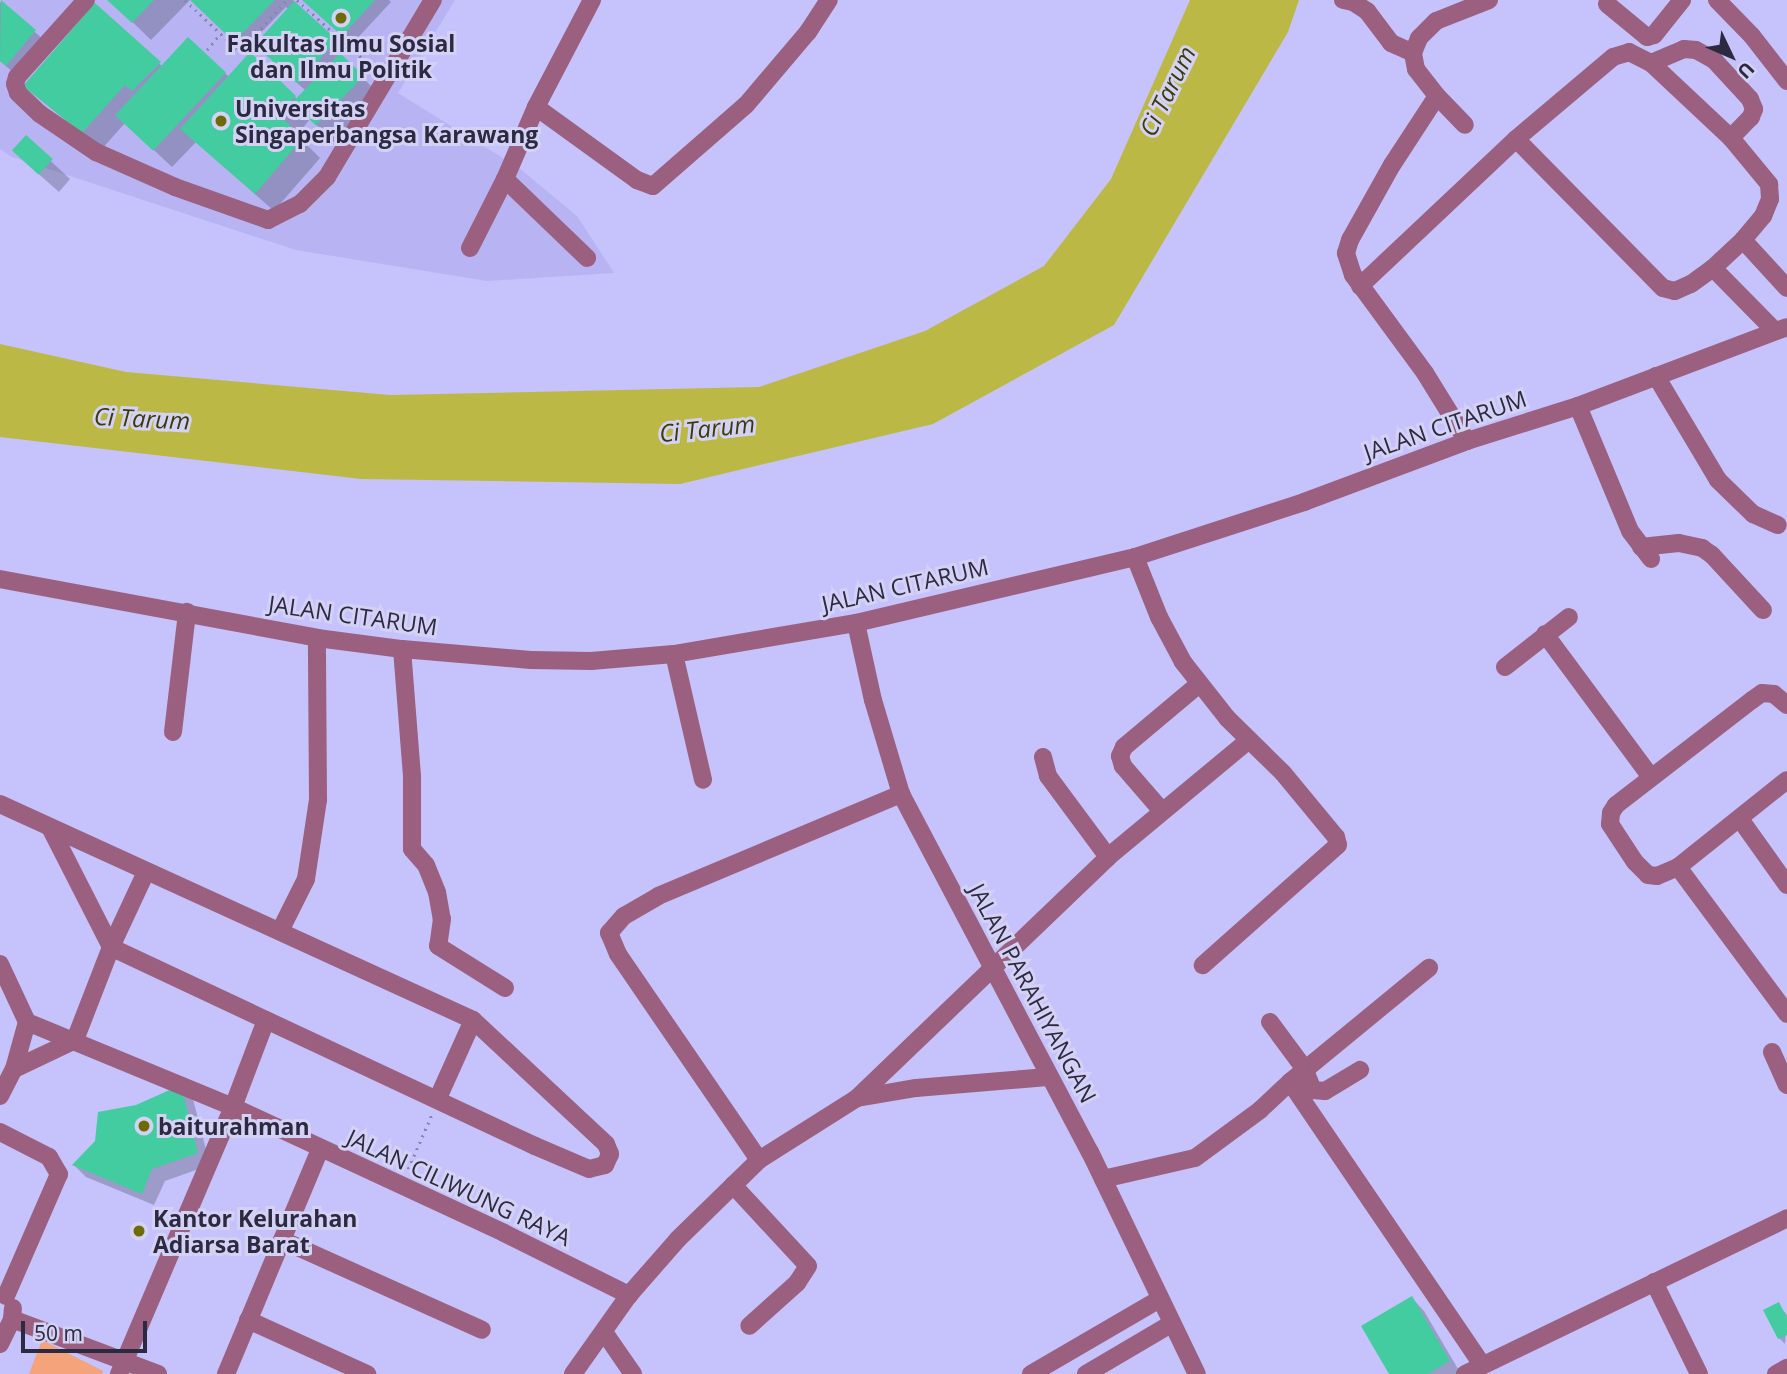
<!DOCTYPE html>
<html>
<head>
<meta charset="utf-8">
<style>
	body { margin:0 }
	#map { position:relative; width:1787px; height:1374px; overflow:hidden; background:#c5c2fc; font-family:"Open Sans",sans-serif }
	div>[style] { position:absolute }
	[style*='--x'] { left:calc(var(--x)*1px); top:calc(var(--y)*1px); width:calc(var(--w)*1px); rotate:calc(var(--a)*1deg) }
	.built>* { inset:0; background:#b8b4f3 }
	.green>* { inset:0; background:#f5a37b }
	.water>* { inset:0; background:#bcb845 }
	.shadow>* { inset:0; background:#0003 }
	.building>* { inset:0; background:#43cc9f; transform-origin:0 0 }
	.path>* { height:2.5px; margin-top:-1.25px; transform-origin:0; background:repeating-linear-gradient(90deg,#8684b0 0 2px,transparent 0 7px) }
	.minor>* { height:18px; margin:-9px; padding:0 9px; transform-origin:9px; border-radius:9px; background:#9b6080 }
	.dots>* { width:19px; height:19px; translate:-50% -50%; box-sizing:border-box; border:4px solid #d3d2f5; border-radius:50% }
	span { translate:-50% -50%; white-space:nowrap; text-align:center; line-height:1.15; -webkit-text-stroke:6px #d3d2f5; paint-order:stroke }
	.poi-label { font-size:23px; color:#2b2a40; font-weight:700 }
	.left { translate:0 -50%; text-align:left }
	.street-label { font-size:23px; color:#2b2a40 }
	.water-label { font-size:24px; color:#3c3a09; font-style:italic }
	.north { position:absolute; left:1696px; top:21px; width:70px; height:70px; -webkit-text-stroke:5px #d3d2f5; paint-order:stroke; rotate:134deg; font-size:19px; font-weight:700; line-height:28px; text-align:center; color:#2b2a40 }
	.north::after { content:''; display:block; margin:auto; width:24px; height:32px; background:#2b2a40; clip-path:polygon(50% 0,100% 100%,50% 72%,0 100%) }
	.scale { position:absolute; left:21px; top:1321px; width:126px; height:32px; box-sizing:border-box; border:4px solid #2b2a40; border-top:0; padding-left:9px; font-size:21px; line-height:24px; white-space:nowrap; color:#2b2a40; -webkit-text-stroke:5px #d3d2f5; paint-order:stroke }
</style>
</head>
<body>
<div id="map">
	<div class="built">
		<div style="clip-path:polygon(0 0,455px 0,398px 93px,519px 168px,577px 216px,614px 273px,487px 281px,296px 250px,12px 157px,0 149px)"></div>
	</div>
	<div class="green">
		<div style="clip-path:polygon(42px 1340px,103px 1371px,102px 1374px,29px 1374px)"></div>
	</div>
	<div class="water">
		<div style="clip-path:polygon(1190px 0,1299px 0,1288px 32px,1114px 325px,933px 424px,680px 484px,361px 479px,0 437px,0 344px,126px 372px,390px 395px,759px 387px,925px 331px,1044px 266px,1111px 179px)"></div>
	</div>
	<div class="shadow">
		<div style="clip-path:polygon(110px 0,190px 0,151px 40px)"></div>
		<div style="clip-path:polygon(193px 0,293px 0,344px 50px,340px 55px,381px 96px,335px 143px,310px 119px,297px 135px,320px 158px,274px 211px,196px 142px,172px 167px,125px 123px,101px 150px,25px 86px,95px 5px,163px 67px,188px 39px,229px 77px,250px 54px,297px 99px,306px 91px,265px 53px,288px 9px,286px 7px,244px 50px)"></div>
		<div style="clip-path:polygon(305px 0,389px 0,391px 2px,352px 44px)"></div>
		<div style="clip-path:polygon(0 2px,44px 40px,15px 74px,0 61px)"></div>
		<div style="clip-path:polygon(26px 138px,70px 179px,59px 192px,33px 169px)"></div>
		<div style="clip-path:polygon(181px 1087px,193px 1099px,210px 1165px,165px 1181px,154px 1205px,86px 1177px,74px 1165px,136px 1107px)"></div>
		<div style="clip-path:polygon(1412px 1298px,1424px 1311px,1461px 1374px,1391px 1374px)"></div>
		<div style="clip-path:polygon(1778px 1304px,1787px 1315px,1785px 1344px,1779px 1338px)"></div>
	</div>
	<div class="building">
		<div style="clip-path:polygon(1px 0,36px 30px,6px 66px,0 61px)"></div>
		<div style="clip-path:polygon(107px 0,154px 0,132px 23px)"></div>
		<div style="clip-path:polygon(190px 0,275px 0,234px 42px)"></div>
		<div style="clip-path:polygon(302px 0,375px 0,342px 36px)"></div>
		<div style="left:294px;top:1px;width:58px;height:59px;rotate:42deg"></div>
		<div style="clip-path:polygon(95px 3px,161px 62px,132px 91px,125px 85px,82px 133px,23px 86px)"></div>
		<div style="left:188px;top:37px;width:52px;height:107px;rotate:43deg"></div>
		<div style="clip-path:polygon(250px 52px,296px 96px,279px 115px,303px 138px,255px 194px,180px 129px)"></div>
		<div style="left:340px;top:53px;width:33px;height:69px;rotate:44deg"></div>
		<div style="left:26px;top:135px;width:36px;height:21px;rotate:42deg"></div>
		<div style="clip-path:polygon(181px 1085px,198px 1153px,152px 1169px,142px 1194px,72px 1165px,95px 1141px,98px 1112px,136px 1105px)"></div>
		<div style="clip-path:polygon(1412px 1296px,1450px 1361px,1428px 1374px,1389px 1374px,1361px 1326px)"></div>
		<div style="clip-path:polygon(1779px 1302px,1787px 1318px,1787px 1335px,1778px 1339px,1763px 1310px)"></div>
	</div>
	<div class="path">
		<div style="--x:185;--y:0;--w:71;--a:43.3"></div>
		<div style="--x:237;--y:49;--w:17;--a:-36"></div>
		<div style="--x:251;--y:39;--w:53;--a:-47.3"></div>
		<div style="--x:297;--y:0;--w:102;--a:41.8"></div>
		<div style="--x:207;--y:50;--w:19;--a:-51"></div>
		<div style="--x:408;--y:1169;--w:60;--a:-66.4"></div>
	</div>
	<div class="minor">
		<div style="--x:86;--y:0;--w:103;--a:131.9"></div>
		<div style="--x:17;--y:77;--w:7;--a:106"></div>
		<div style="--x:15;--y:84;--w:9;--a:72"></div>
		<div style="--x:18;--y:93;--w:30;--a:44"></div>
		<div style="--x:40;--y:114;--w:68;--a:34.2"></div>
		<div style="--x:96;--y:152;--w:86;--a:23.9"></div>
		<div style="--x:175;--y:187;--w:99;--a:19.5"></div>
		<div style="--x:268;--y:220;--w:36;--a:-27"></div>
		<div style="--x:300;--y:204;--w:38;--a:-45"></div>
		<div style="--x:327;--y:177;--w:206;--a:-59.1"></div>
		<div style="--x:1343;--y:0;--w:10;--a:11"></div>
		<div style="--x:1353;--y:2;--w:17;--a:33"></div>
		<div style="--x:1367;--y:11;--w:40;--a:53"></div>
		<div style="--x:1391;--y:43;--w:24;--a:24"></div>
		<div style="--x:1717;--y:0;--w:50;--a:45.8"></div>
		<div style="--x:1752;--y:36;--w:57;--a:52.1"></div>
		<div style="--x:1607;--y:4;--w:52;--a:39.5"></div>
		<div style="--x:1647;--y:37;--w:7;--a:-16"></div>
		<div style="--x:1654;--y:35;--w:45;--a:-51.3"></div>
		<div style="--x:1651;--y:63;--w:36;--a:-23"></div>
		<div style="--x:1684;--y:49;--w:12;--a:5"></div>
		<div style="--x:1696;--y:50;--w:21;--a:29"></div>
		<div style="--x:1714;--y:60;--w:53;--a:47.3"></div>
		<div style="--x:1750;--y:99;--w:11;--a:68"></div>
		<div style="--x:1754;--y:109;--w:9;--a:111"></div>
		<div style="--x:1751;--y:117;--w:29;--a:134"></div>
		<div style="--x:1437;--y:96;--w:40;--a:46"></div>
		<div style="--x:536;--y:107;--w:125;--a:35.9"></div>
		<div style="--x:637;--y:180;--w:17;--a:21"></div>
		<div style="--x:653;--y:186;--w:123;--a:-41.1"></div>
		<div style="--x:746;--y:105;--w:96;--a:-49.7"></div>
		<div style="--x:808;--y:32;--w:38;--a:-57"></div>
		<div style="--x:1516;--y:139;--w:209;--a:45.4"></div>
		<div style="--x:1663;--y:288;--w:12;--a:14"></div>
		<div style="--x:1675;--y:291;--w:17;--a:-24"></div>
		<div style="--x:1691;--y:284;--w:27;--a:-36"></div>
		<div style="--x:1713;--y:268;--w:88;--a:45.5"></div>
		<div style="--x:505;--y:179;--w:114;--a:43.9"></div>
		<div style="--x:470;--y:248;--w:77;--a:-63.1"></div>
		<div style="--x:505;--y:179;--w:78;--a:-66.7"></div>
		<div style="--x:536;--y:107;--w:121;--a:-62.4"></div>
		<div style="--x:1713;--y:268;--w:41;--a:-43"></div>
		<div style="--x:1360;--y:286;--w:214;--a:-43.3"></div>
		<div style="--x:1516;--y:139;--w:127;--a:-40.2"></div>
		<div style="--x:1613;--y:57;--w:17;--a:-17"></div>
		<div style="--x:1629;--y:52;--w:25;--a:27"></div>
		<div style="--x:1651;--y:63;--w:110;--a:43.2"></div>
		<div style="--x:1731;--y:138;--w:60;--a:50.4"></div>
		<div style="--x:1769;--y:184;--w:15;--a:86"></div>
		<div style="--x:1770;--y:199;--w:18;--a:112"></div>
		<div style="--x:1763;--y:216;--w:31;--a:130"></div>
		<div style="--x:1743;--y:240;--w:65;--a:47.5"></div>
		<div style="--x:1656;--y:376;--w:121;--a:59.2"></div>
		<div style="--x:1718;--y:480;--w:49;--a:44.2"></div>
		<div style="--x:1753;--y:514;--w:27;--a:24"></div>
		<div style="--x:1578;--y:406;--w:135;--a:67.4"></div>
		<div style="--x:1630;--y:531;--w:35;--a:53"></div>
		<div style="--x:1467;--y:441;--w:80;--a:-121.7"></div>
		<div style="--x:1425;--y:373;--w:122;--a:-126.3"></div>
		<div style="--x:1353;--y:275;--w:23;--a:-108"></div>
		<div style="--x:1346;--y:253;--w:14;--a:-73"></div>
		<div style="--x:1350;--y:240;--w:86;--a:-60.8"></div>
		<div style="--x:1392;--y:165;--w:82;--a:-56.9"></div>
		<div style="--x:1437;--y:96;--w:34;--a:-128"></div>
		<div style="--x:1416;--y:69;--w:16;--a:-101"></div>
		<div style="--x:1413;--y:53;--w:16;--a:-68"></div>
		<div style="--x:1419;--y:38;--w:24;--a:-45"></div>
		<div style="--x:1436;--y:21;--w:57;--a:-21.6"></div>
		<div style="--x:1641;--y:547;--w:38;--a:-6"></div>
		<div style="--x:1679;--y:543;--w:24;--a:12"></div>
		<div style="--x:1702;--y:548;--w:12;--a:35"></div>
		<div style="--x:1712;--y:555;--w:75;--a:47.2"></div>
		<div style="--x:1135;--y:557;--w:65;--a:68.2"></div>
		<div style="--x:1159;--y:617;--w:51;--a:61.9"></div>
		<div style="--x:1183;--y:662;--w:71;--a:51.8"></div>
		<div style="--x:1227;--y:718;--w:78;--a:44.5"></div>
		<div style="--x:1283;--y:773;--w:83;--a:50.4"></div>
		<div style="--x:1336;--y:837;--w:8;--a:76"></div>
		<div style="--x:1338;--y:845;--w:181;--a:138.4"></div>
		<div style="--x:0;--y:579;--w:322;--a:10.5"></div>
		<div style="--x:317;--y:638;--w:86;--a:7.4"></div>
		<div style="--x:402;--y:649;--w:129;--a:4.9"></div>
		<div style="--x:531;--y:660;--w:60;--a:1"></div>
		<div style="--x:591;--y:661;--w:83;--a:-4.8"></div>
		<div style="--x:674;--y:654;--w:185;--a:-9.7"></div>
		<div style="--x:856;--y:623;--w:287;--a:-13.3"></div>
		<div style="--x:1135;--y:557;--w:178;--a:-18"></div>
		<div style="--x:1304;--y:502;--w:174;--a:-20.5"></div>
		<div style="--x:1467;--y:441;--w:116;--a:-17.5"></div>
		<div style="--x:1578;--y:406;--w:223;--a:-20.7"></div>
		<div style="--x:856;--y:623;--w:79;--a:77.6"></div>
		<div style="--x:873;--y:700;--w:98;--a:73.4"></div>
		<div style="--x:901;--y:794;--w:405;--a:62.2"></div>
		<div style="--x:1090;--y:1152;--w:246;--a:64.3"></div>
		<div style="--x:1545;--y:634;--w:177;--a:53.5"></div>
		<div style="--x:402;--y:649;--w:128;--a:85.5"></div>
		<div style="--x:412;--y:777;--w:72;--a:90"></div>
		<div style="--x:412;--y:849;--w:21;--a:49"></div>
		<div style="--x:426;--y:865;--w:29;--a:68"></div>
		<div style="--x:437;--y:892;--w:27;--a:80"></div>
		<div style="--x:442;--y:919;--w:27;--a:98"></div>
		<div style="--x:438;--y:946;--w:79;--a:32.1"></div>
		<div style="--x:674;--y:654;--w:129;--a:77"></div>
		<div style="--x:1505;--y:667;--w:81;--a:-38"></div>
		<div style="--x:1787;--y:705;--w:17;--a:-140"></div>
		<div style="--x:1774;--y:694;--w:12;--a:-175"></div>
		<div style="--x:1762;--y:693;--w:12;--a:145"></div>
		<div style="--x:1752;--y:700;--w:172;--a:142.3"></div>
		<div style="--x:1616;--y:805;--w:9;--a:122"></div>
		<div style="--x:1611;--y:813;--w:11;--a:95"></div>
		<div style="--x:1610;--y:824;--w:45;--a:56.7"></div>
		<div style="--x:1635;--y:862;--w:18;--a:45"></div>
		<div style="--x:1648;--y:875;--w:9;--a:6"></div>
		<div style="--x:1657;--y:876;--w:23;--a:-23"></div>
		<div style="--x:1678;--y:867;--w:139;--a:-38.6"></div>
		<div style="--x:173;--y:732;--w:121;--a:-83.3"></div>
		<div style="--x:1043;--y:757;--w:20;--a:75"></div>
		<div style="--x:1048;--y:776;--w:101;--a:53.5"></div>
		<div style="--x:0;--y:804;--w:520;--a:24.54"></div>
		<div style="--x:473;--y:1020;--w:182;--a:43"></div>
		<div style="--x:606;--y:1144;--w:11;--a:68"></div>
		<div style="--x:610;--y:1154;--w:12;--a:114"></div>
		<div style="--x:605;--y:1165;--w:16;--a:166"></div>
		<div style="--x:589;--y:1169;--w:59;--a:-156.9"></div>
		<div style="--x:535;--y:1146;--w:468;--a:-154.9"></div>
		<div style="--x:111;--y:947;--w:132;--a:-117"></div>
		<div style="--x:1162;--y:811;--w:60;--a:-130.9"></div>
		<div style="--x:1123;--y:766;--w:10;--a:-107"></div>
		<div style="--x:1120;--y:756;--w:10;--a:-66"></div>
		<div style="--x:1124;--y:747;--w:98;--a:-40"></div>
		<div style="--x:1740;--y:819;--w:81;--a:54.5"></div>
		<div style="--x:1678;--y:867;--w:183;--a:53.4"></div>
		<div style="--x:280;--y:931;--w:58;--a:-63.4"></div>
		<div style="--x:306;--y:879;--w:80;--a:-81.4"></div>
		<div style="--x:318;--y:800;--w:162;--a:-90.4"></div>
		<div style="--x:0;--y:964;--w:64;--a:65"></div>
		<div style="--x:27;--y:1022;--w:49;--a:105.5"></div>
		<div style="--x:14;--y:1069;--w:68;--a:-25.4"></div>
		<div style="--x:27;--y:1022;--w:223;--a:22.4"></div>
		<div style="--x:233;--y:1107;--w:299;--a:24.9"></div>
		<div style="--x:504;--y:1233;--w:140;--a:26.4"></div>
		<div style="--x:1270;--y:1022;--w:57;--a:53.5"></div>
		<div style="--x:1304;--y:1068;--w:24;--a:68"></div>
		<div style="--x:1313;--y:1090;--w:12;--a:5"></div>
		<div style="--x:1325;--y:1091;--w:41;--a:-31"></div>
		<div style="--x:75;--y:1040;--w:100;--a:-68.8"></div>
		<div style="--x:111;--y:947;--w:83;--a:-65"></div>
		<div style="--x:1772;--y:1052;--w:36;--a:66"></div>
		<div style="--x:1290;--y:1082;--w:180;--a:-39.4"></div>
		<div style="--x:0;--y:1096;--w:30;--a:-63"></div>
		<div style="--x:438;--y:1098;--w:85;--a:-65.8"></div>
		<div style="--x:857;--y:1098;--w:60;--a:-9.6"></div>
		<div style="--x:916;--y:1088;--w:132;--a:-4.8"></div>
		<div style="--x:0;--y:1132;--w:55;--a:27"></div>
		<div style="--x:49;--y:1157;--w:20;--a:60"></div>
		<div style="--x:59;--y:1174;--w:133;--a:113.5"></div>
		<div style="--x:759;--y:1160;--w:250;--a:-124.4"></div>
		<div style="--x:618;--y:954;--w:23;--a:-113"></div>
		<div style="--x:609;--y:933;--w:23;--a:-49"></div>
		<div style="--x:624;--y:916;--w:39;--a:-30"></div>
		<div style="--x:658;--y:896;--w:264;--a:-22.8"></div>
		<div style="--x:1103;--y:1179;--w:94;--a:-12.9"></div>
		<div style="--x:1195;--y:1158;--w:81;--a:-36.4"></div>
		<div style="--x:1260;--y:1110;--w:41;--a:-43"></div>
		<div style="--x:1290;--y:1082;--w:342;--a:55.8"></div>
		<div style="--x:733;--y:1185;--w:110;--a:47.2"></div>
		<div style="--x:808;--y:1266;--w:20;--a:123"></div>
		<div style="--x:797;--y:1283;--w:64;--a:138.1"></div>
		<div style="--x:282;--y:1240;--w:219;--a:24.2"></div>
		<div style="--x:1654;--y:1282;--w:102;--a:63.9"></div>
		<div style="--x:12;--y:1319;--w:156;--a:20.6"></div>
		<div style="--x:248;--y:1320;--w:131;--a:24.4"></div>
		<div style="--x:604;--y:1332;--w:51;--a:55.4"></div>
		<div style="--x:0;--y:1344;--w:28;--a:-64"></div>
		<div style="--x:12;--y:1319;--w:11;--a:-85"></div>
		<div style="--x:119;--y:1374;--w:290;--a:-66.9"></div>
		<div style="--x:233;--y:1107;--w:93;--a:-69.2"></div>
		<div style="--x:226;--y:1374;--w:244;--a:-67.3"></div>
		<div style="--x:573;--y:1374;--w:97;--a:-54.7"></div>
		<div style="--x:629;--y:1295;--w:74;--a:-48.8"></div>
		<div style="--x:678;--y:1239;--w:113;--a:-44.3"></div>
		<div style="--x:759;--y:1160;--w:116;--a:-32.3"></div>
		<div style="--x:857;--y:1098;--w:348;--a:-43.8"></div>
		<div style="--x:1108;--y:857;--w:183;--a:-39.7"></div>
		<div style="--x:1031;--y:1374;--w:149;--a:-30.2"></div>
		<div style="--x:1086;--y:1374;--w:99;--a:-30.5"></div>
		<div style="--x:1465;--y:1374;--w:358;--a:-25.8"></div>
		<div style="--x:1776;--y:1374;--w:13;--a:-29"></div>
	</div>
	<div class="dots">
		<div style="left:341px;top:18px;background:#6e6a05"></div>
		<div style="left:221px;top:121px;background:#6e6a05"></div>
		<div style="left:144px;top:1126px;background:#6e6a05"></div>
		<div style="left:139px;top:1231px;background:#6e6a05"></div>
	</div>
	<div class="poi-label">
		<span style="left:341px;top:56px">Fakultas Ilmu Sosial<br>dan Ilmu Politik</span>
		<span class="left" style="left:235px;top:121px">Universitas<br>Singaperbangsa Karawang</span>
		<span class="left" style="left:158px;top:1126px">baiturahman</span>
		<span class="left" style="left:153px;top:1231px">Kantor Kelurahan<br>Adiarsa Barat</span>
	</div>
	<div class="street-label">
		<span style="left:1445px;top:425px;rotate:-19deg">JALAN CITARUM</span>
		<span style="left:905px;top:585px;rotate:-13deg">JALAN CITARUM</span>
		<span style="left:353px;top:615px;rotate:8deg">JALAN CITARUM</span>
		<span style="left:1033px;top:993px;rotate:62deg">JALAN PARAHIYANGAN</span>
		<span style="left:459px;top:1187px;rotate:25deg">JALAN CILIWUNG RAYA</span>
	</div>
	<div class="water-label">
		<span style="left:1167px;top:91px;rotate:-64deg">Ci Tarum</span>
		<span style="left:142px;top:418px;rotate:3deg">Ci Tarum</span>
		<span style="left:707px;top:428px;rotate:-6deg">Ci Tarum</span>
	</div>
	<div class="north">U</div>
	<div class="scale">50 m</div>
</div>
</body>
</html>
